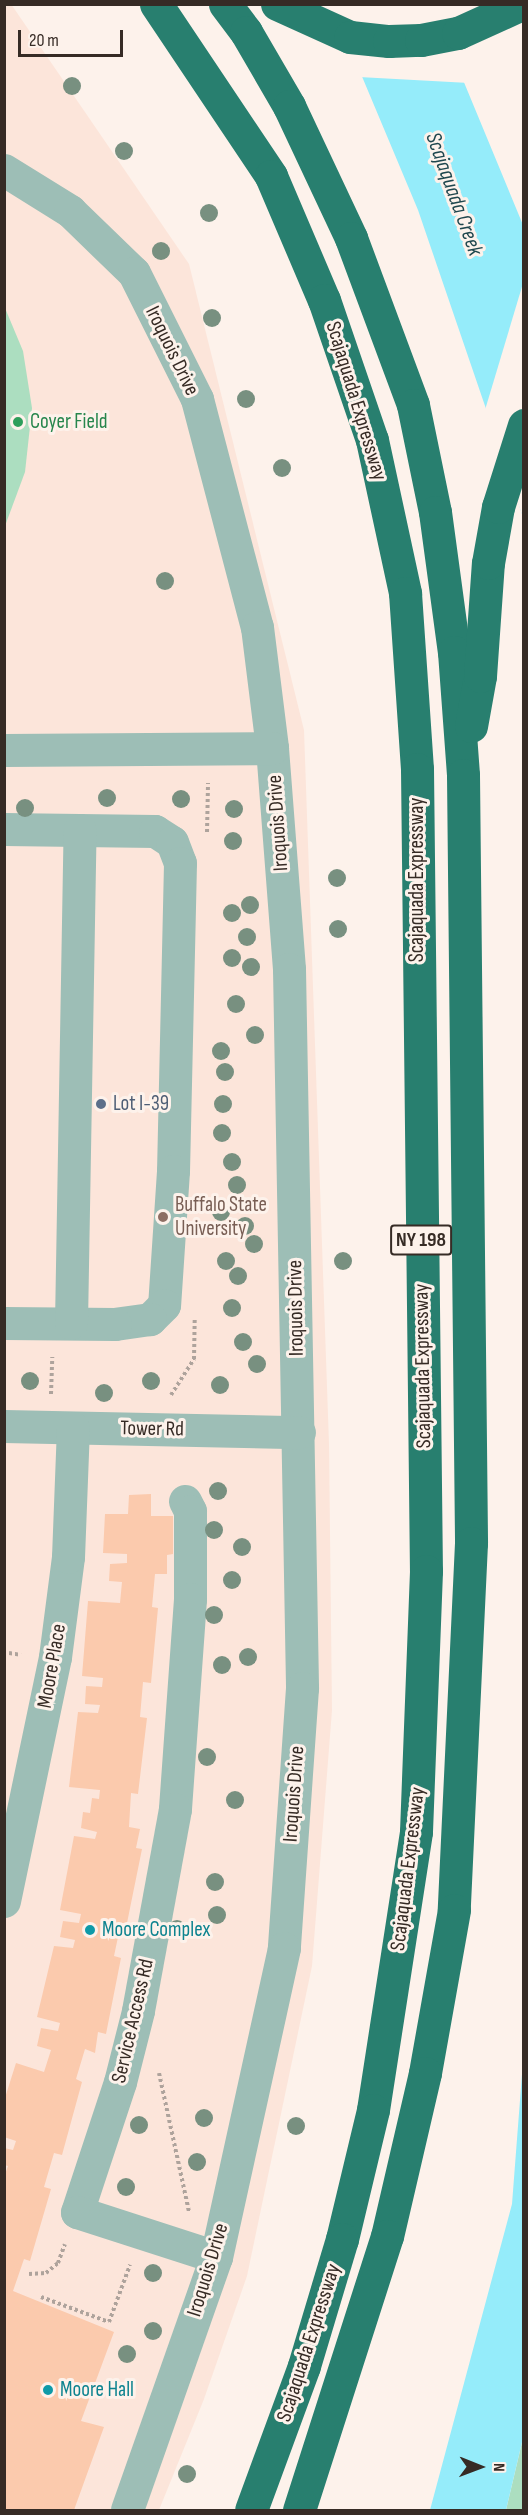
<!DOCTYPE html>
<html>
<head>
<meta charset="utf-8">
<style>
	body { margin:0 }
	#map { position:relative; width:528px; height:2515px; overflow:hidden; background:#fdf2eb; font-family:"Sofia Sans Condensed",sans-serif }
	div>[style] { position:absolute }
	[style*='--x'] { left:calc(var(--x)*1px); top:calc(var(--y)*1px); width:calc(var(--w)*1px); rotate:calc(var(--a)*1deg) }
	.education>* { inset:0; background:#fce5da }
	.green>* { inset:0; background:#acdec0 }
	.water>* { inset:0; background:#95ecfa }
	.pier>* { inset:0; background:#fdf2eb }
	.building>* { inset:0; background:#fbcaad }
	.path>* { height:4px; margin-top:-2px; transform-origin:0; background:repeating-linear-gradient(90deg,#aea39c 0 3px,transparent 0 6px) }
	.minor>* { height:33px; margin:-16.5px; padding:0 16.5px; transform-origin:16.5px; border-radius:16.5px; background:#9dbeb6 }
	.highway>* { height:33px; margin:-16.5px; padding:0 16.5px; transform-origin:16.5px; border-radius:16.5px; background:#287f6f }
	.trees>* { width:18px; height:18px; margin:-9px; border-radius:50%; background:#789080 }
	.dots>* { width:16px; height:16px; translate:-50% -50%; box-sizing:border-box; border:3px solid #fdf2eb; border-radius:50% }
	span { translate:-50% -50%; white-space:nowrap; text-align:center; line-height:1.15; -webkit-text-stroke:6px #fdf2eb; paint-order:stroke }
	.shield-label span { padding:2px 4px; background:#fdf2eb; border:2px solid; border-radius:4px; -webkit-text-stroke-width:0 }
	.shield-label { font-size:20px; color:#362b25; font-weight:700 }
	.street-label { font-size:21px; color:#362b25 }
	.leisure-label { font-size:21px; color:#27864d }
	.left { translate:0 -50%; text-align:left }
	.service-label { font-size:21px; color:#4e5e75 }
	.education-label { font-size:21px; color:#785e54 }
	.culture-label { font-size:21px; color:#0d838f }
	.water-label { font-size:22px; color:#1f474e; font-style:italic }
	.frame { position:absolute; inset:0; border:6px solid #362b25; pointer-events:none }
	.north { position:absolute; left:450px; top:2437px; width:60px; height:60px; -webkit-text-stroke:4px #fdf2eb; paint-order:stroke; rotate:91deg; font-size:16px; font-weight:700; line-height:24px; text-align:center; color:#362b25 }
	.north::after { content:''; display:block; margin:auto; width:21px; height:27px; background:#362b25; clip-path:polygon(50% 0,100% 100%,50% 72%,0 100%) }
	.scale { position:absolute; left:18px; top:30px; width:105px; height:27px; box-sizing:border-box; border:3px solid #362b25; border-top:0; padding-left:8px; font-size:18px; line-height:21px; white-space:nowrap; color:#362b25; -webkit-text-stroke:4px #fdf2eb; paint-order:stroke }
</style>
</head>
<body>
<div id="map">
	<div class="education">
		<div style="clip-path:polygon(11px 4px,189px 264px,304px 730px,329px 1444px,332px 1710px,312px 1966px,247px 2276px,204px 2399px,159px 2510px,5px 2510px,4px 5px)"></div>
	</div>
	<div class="green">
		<div style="clip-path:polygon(5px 308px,23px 351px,32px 408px,25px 472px,5px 526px)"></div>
		<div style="clip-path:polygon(523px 2438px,523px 2510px,506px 2510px)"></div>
	</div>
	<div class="water">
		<div style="clip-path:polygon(332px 5px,432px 5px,523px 225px,523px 517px,418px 210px)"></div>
		<div style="clip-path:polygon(523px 2061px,523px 2438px,506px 2510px,430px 2510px,512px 2204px)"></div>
	</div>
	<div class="pier">
		<div style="clip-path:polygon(329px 4px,436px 4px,469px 83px,359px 77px)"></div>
		<div style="clip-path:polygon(524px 280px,524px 520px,485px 410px)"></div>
	</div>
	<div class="building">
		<div style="clip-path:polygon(151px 1494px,151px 1516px,173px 1516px,173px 1554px,167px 1555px,167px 1574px,155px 1574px,152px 1607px,158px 1608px,151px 1683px,143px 1682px,140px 1717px,147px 1718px,138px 1794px,131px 1793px,129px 1827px,140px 1829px,136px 1848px,142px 1849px,127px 1923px,121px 1923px,114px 1956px,121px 1958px,106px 2034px,98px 2032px,95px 2053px,85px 2049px,76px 2079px,82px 2082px,62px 2155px,54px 2153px,44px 2187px,51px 2189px,30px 2261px,24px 2259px,13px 2291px,114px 2332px,81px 2421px,104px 2427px,74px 2510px,4px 2510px,4px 2177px,8px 2166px,4px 2165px,4px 2148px,13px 2150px,16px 2141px,4px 2137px,4px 2101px,16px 2063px,44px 2072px,51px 2050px,37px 2046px,41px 2028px,58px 2031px,60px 2023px,37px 2017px,54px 1946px,73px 1948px,75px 1940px,60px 1937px,63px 1921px,79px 1923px,81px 1914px,60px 1910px,74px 1836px,95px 1839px,97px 1832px,81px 1828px,83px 1812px,90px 1813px,92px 1798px,99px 1799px,100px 1790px,69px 1787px,78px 1712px,98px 1713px,100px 1705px,85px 1704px,86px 1686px,102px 1687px,103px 1678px,82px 1676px,88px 1601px,120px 1603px,122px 1582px,109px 1581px,110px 1564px,127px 1563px,127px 1554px,103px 1553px,105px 1514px,128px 1514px,129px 1495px)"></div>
	</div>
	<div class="path">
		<div style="--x:207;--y:832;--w:49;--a:-88.8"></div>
		<div style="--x:51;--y:1394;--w:37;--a:-88"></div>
		<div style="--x:171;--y:1395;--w:43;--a:-57.4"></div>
		<div style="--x:194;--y:1359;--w:39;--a:-89"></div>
		<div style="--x:9;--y:1653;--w:12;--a:9"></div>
		<div style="--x:159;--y:2073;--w:142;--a:77.8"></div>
		<div style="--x:29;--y:2274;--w:17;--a:-3"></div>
		<div style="--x:46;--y:2273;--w:16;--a:-40"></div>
		<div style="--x:58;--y:2263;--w:20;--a:-70"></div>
		<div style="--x:41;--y:2297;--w:72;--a:20.2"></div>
		<div style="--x:109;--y:2322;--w:61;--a:-69.8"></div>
	</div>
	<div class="minor">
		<div style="--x:4;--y:170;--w:78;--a:31.8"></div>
		<div style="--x:70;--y:211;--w:89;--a:44.1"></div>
		<div style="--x:134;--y:273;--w:141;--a:63.4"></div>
		<div style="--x:197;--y:399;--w:236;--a:75.3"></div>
		<div style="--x:257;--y:627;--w:122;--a:82.9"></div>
		<div style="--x:272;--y:748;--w:222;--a:85.6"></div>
		<div style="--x:289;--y:969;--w:719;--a:88.96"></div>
		<div style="--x:302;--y:1688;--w:261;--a:94"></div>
		<div style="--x:284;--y:1948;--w:316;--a:102.4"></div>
		<div style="--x:216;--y:2257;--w:268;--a:109.4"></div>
		<div style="--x:4;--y:750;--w:268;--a:-0.4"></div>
		<div style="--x:4;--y:829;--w:151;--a:0.8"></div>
		<div style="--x:155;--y:831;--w:20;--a:33"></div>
		<div style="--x:172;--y:842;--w:22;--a:69"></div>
		<div style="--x:180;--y:863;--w:308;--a:91.3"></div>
		<div style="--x:173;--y:1171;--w:134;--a:93.8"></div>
		<div style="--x:164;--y:1305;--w:20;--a:135"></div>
		<div style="--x:150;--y:1319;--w:35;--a:172"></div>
		<div style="--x:115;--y:1324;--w:111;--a:-179.5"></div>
		<div style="--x:71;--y:1323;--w:493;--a:-89"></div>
		<div style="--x:4;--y:1426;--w:295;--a:1.2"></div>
		<div style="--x:185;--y:1501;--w:11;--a:63"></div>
		<div style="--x:190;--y:1511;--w:88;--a:90"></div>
		<div style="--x:190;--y:1599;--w:211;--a:94.1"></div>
		<div style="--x:175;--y:1809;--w:205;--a:100.4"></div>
		<div style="--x:138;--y:2011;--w:73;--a:104.2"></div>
		<div style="--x:120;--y:2082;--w:137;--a:108.3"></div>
		<div style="--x:77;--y:2212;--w:146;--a:17.9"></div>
		<div style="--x:4;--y:1901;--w:249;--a:-78.2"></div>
		<div style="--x:55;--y:1657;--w:101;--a:-82.6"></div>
		<div style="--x:68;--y:1557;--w:129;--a:-87.8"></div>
	</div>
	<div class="highway">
		<div style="--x:156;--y:4;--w:207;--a:56.2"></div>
		<div style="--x:271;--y:176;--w:135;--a:66.9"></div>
		<div style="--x:324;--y:300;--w:148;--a:71.1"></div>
		<div style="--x:372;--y:440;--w:157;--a:77.8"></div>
		<div style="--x:405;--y:593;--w:176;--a:86.1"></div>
		<div style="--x:417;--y:769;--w:802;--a:89.36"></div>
		<div style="--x:426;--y:1571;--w:261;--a:92.2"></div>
		<div style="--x:416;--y:1832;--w:281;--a:98.8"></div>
		<div style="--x:373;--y:2110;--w:133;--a:103.5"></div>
		<div style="--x:342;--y:2239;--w:133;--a:106.7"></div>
		<div style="--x:304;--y:2366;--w:153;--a:110.2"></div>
		<div style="--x:225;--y:4;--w:35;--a:53"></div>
		<div style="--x:246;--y:32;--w:86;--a:59.8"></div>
		<div style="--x:289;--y:106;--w:146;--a:64.8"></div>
		<div style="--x:351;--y:238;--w:178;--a:69.6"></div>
		<div style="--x:413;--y:405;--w:109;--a:78.4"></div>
		<div style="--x:435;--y:512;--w:141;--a:82.3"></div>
		<div style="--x:454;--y:652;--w:123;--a:85.8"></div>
		<div style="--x:463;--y:775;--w:768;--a:89.4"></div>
		<div style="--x:471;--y:1543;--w:367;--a:92.7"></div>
		<div style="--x:454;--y:1910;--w:166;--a:100.1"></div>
		<div style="--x:425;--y:2073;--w:167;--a:103.1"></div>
		<div style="--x:387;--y:2236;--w:288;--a:107.8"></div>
		<div style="--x:277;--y:4;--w:80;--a:24.3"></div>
		<div style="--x:350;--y:37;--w:39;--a:6"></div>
		<div style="--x:389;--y:41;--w:32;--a:-2"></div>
		<div style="--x:421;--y:40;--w:38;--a:-11"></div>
		<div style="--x:458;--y:33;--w:70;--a:-24.4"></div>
		<div style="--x:471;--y:726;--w:51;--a:-79.8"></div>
		<div style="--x:480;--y:676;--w:113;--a:-86"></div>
		<div style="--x:488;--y:563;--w:57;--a:-79.9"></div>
		<div style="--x:498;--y:507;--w:86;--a:-72.4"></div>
	</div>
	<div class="trees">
		<div style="left:72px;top:86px"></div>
		<div style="left:124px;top:151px"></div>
		<div style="left:209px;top:213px"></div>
		<div style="left:161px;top:251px"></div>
		<div style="left:212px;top:318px"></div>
		<div style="left:246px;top:399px"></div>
		<div style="left:282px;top:468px"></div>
		<div style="left:165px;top:581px"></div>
		<div style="left:107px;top:798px"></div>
		<div style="left:181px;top:799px"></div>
		<div style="left:25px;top:808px"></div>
		<div style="left:234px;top:809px"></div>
		<div style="left:233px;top:841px"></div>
		<div style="left:337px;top:878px"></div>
		<div style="left:250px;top:905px"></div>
		<div style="left:232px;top:913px"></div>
		<div style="left:338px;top:929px"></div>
		<div style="left:247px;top:937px"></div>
		<div style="left:232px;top:958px"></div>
		<div style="left:251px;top:967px"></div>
		<div style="left:236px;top:1004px"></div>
		<div style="left:255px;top:1035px"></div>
		<div style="left:221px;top:1051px"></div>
		<div style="left:225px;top:1072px"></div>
		<div style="left:223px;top:1104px"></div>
		<div style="left:222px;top:1133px"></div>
		<div style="left:232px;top:1162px"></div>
		<div style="left:237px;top:1185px"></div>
		<div style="left:221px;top:1212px"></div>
		<div style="left:245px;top:1226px"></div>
		<div style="left:254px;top:1244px"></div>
		<div style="left:226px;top:1261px"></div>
		<div style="left:343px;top:1261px"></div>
		<div style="left:238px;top:1276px"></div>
		<div style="left:232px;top:1308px"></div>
		<div style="left:243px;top:1342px"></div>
		<div style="left:257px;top:1364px"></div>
		<div style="left:30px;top:1381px"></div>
		<div style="left:151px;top:1381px"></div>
		<div style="left:220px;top:1385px"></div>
		<div style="left:104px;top:1393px"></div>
		<div style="left:218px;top:1491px"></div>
		<div style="left:214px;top:1530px"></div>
		<div style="left:242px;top:1547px"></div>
		<div style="left:232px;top:1580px"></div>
		<div style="left:214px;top:1615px"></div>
		<div style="left:248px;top:1657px"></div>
		<div style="left:222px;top:1665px"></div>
		<div style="left:207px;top:1757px"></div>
		<div style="left:235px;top:1800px"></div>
		<div style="left:215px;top:1882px"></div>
		<div style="left:217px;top:1915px"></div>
		<div style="left:177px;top:1929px"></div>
		<div style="left:204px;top:2118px"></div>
		<div style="left:139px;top:2125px"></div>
		<div style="left:296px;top:2126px"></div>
		<div style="left:197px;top:2162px"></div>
		<div style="left:126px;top:2187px"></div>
		<div style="left:153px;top:2273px"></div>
		<div style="left:153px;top:2331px"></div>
		<div style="left:127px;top:2354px"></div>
		<div style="left:187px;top:2474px"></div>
	</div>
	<div class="dots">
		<div style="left:18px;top:422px;background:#2e9e5b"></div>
		<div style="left:101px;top:1104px;background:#5c6f8a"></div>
		<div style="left:163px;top:1217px;background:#8d6e63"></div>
		<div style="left:90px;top:1930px;background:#0f9aa8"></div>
		<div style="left:48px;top:2390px;background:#0f9aa8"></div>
	</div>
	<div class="shield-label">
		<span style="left:421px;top:1240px">NY 198</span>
	</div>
	<div class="street-label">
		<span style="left:172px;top:351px;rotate:64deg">Iroquois Drive</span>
		<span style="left:356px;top:401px;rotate:73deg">Scajaquada Expressway</span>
		<span style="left:278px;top:823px;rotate:-94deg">Iroquois Drive</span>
		<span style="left:417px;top:880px;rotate:-90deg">Scajaquada Expressway</span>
		<span style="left:296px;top:1308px;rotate:-91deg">Iroquois Drive</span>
		<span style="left:423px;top:1366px;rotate:-91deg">Scajaquada Expressway</span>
		<span style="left:152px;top:1429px;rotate:1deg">Tower Rd</span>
		<span style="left:52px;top:1666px;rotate:-80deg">Moore Place</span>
		<span style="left:294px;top:1794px;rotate:-86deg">Iroquois Drive</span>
		<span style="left:408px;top:1869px;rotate:-83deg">Scajaquada Expressway</span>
		<span style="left:133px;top:2021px;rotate:-77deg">Service Access Rd</span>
		<span style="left:208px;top:2270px;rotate:-73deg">Iroquois Drive</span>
		<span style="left:309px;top:2343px;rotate:-72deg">Scajaquada Expressway</span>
	</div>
	<div class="leisure-label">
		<span class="left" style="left:30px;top:422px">Coyer Field</span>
	</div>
	<div class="service-label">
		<span class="left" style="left:113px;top:1104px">Lot I-39</span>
	</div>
	<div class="education-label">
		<span class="left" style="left:175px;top:1217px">Buffalo State<br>University</span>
	</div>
	<div class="culture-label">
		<span class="left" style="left:102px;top:1930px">Moore Complex</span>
		<span class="left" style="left:60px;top:2390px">Moore Hall</span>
	</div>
	<div class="water-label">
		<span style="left:454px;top:194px;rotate:70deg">Scajaquada Creek</span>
	</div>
	<div class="frame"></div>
	<div class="north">N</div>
	<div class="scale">20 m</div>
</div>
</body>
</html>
